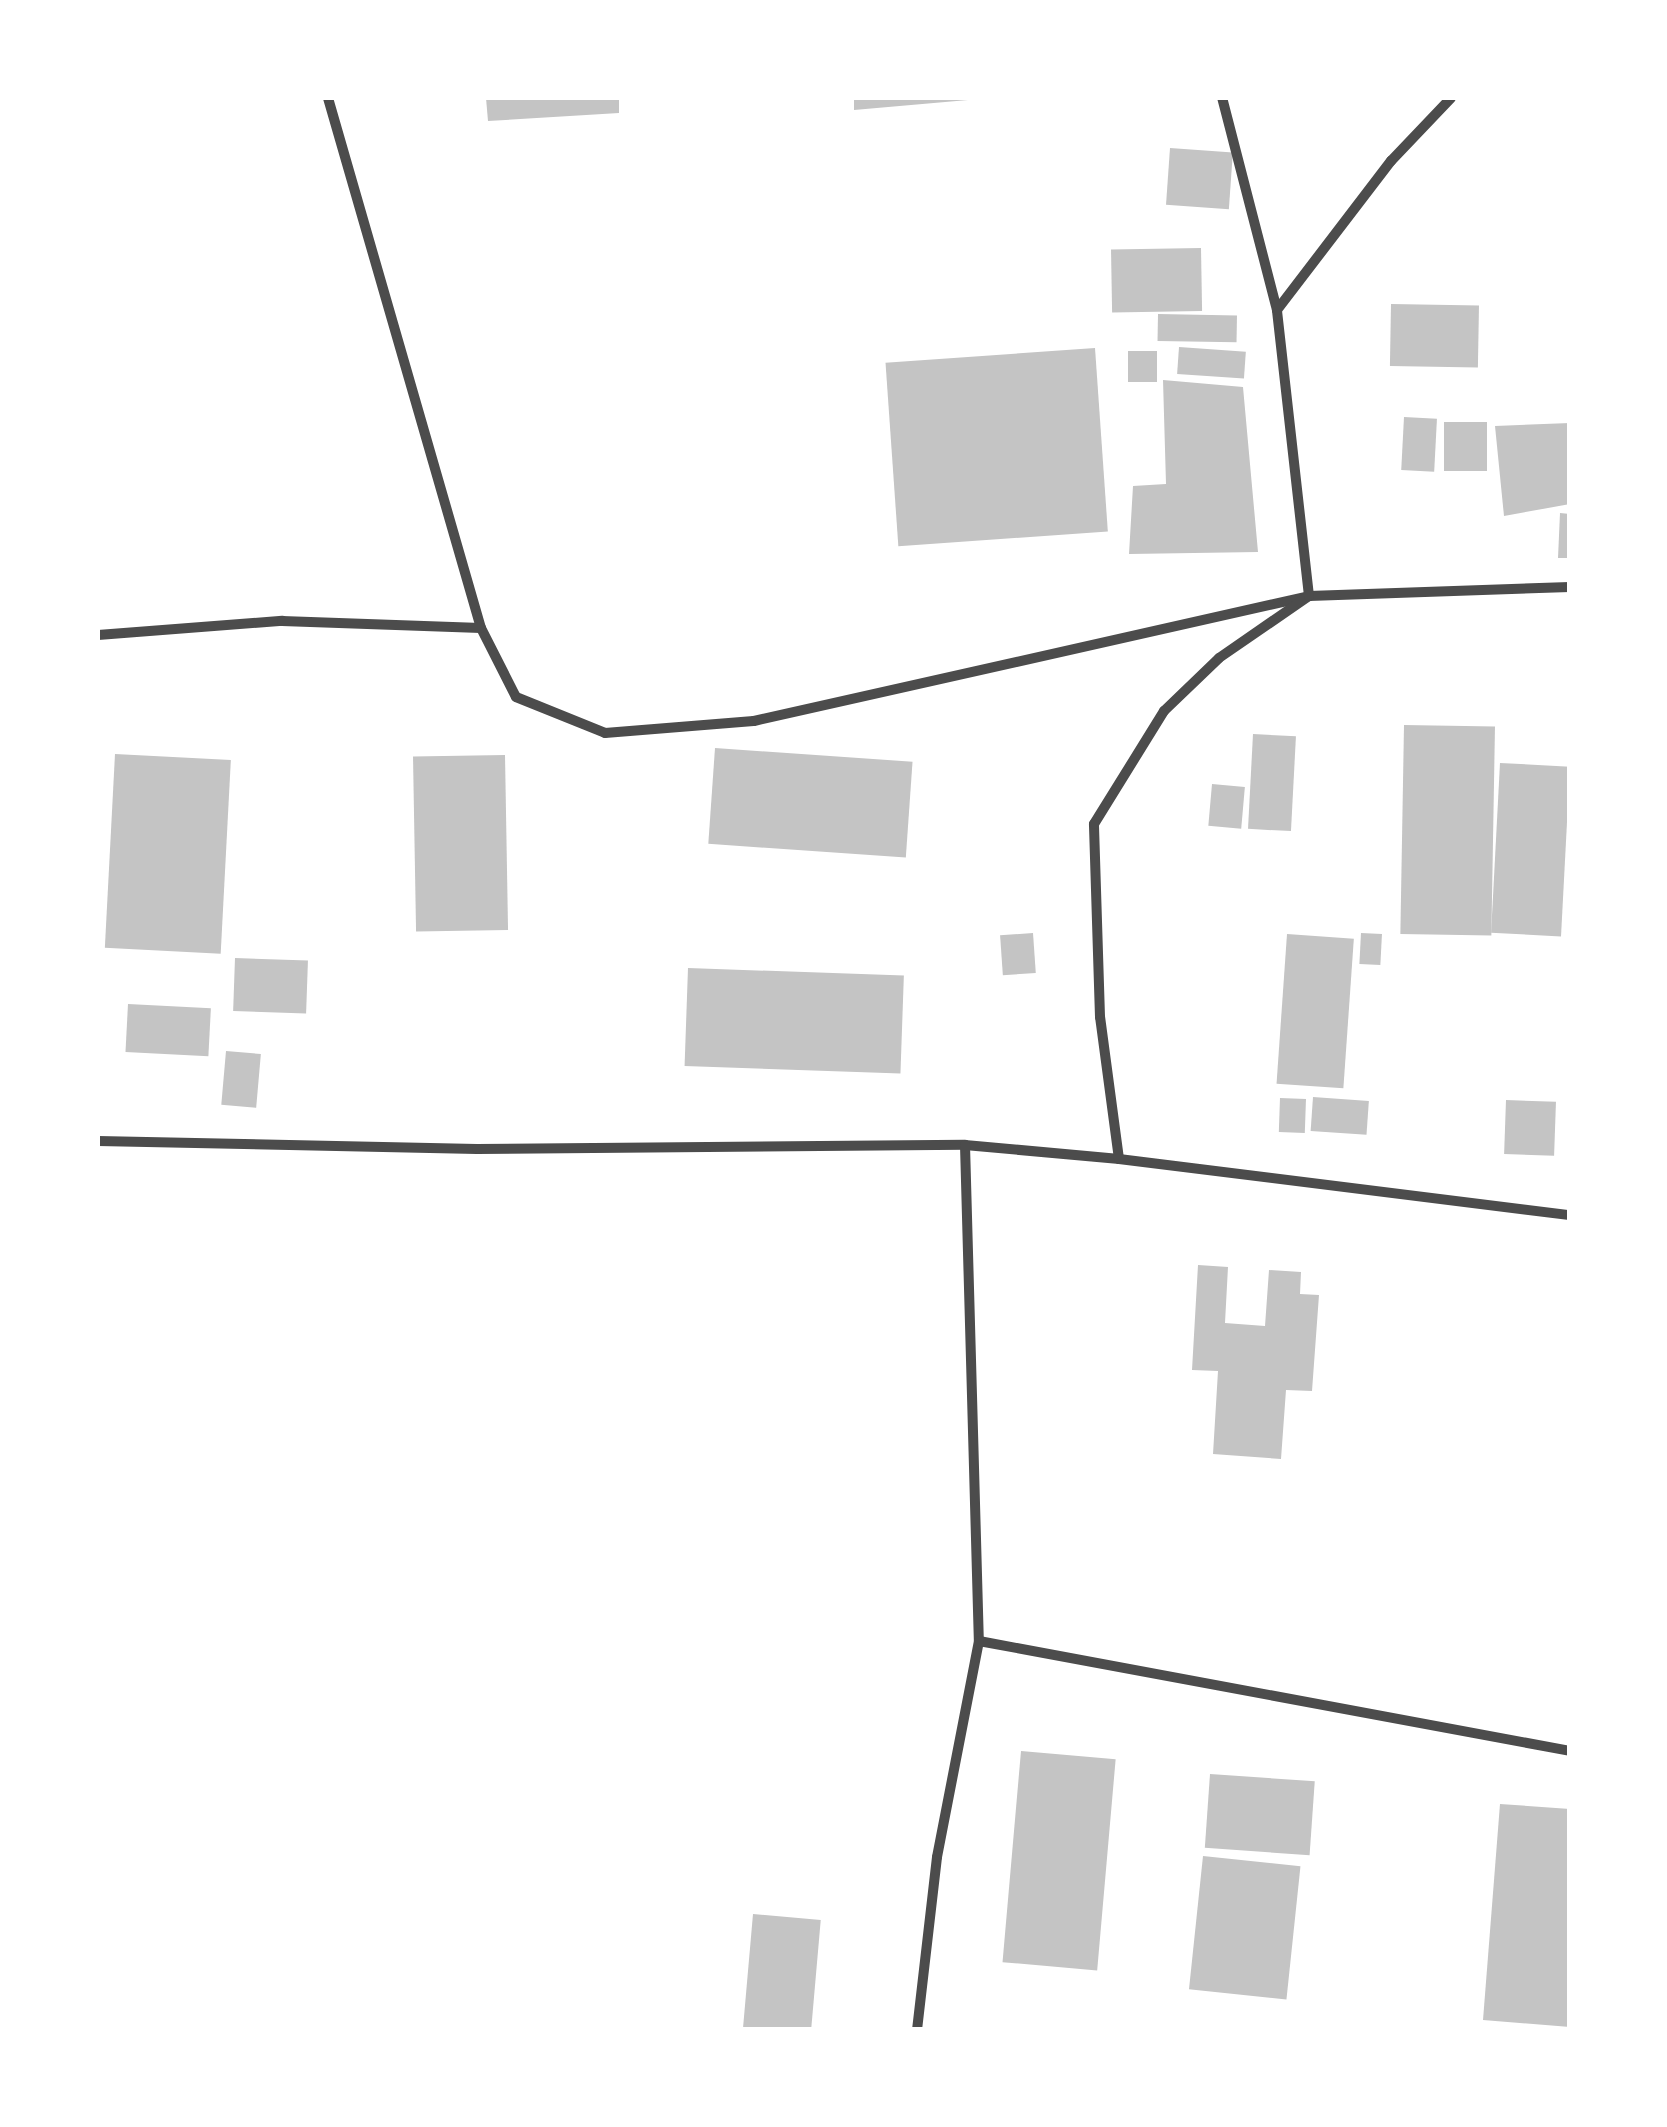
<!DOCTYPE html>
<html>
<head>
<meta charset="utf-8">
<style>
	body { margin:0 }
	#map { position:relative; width:1667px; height:2127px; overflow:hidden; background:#fff; font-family:Overpass,sans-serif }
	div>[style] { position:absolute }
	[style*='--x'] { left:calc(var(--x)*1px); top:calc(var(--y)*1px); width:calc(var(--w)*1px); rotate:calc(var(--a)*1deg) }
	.building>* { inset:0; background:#c4c4c4; transform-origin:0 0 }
	.minor>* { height:10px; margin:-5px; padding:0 5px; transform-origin:5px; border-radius:5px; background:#4c4c4c }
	span { translate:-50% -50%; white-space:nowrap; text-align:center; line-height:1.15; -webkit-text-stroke:9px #fff; paint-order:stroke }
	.frame { position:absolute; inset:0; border:100px solid #fff; pointer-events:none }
</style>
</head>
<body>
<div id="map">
	<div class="building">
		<div style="clip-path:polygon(486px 98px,619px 98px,619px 113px,488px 121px)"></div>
		<div style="clip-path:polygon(854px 98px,968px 98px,968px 100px,854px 110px)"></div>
		<div style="left:1170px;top:148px;width:63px;height:57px;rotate:4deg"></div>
		<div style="left:1201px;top:248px;width:63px;height:90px;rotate:89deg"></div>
		<div style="left:1391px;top:304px;width:88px;height:62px;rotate:1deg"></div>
		<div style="left:1158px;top:314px;width:79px;height:27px;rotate:1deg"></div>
		<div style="left:1179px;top:347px;width:67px;height:27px;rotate:4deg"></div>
		<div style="left:1095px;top:348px;width:184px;height:210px;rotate:86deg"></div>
		<div style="left:1128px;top:351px;width:29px;height:31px"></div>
		<div style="clip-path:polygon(1163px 380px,1243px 387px,1258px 552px,1129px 554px,1133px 486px,1166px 484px)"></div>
		<div style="left:1404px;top:417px;width:33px;height:53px;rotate:3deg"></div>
		<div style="left:1444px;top:422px;width:43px;height:49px"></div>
		<div style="clip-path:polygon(1570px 423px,1570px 504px,1504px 516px,1495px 426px)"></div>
		<div style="clip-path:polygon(1560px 513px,1570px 514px,1570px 558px,1558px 558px)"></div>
		<div style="left:1404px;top:725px;width:91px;height:209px;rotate:1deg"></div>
		<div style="left:1253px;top:734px;width:43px;height:95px;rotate:3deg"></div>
		<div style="left:715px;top:748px;width:198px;height:96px;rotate:4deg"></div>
		<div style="left:115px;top:754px;width:116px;height:194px;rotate:3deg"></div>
		<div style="left:505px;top:755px;width:175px;height:92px;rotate:89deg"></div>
		<div style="left:1500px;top:763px;width:70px;height:170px;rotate:3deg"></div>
		<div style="left:1212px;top:784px;width:33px;height:42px;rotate:5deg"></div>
		<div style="left:1033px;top:933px;width:40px;height:33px;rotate:86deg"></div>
		<div style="left:1361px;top:933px;width:21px;height:31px;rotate:3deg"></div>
		<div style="left:1287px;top:934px;width:67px;height:150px;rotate:4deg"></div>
		<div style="left:235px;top:958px;width:73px;height:53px;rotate:2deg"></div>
		<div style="left:688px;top:968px;width:216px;height:98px;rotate:2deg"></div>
		<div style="left:128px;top:1004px;width:83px;height:48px;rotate:3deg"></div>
		<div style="left:226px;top:1051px;width:35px;height:54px;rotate:5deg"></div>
		<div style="left:1313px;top:1097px;width:56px;height:34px;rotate:4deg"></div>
		<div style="left:1280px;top:1098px;width:26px;height:34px;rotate:2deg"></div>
		<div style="left:1506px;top:1100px;width:50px;height:54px;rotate:2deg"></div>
		<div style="clip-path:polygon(1198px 1265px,1228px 1267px,1225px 1323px,1265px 1326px,1269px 1270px,1301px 1272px,1300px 1294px,1319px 1295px,1312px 1391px,1286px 1390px,1281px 1459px,1213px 1454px,1218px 1371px,1192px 1370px)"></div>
		<div style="left:1021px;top:1751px;width:95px;height:212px;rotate:5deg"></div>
		<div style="left:1210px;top:1774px;width:105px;height:74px;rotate:4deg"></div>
		<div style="clip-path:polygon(1500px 1804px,1570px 1809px,1570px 2027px,1483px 2020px)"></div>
		<div style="left:1203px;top:1856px;width:98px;height:134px;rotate:6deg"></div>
		<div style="left:753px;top:1914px;width:68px;height:116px;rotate:5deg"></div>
	</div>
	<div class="minor">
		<div style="--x:328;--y:98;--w:552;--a:73.9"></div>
		<div style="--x:481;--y:628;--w:77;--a:63.1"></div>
		<div style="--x:516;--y:697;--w:96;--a:22"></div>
		<div style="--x:605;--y:733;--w:149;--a:-4.6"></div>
		<div style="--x:754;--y:721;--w:569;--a:-12.69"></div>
		<div style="--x:1309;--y:596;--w:261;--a:-2"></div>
		<div style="--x:1277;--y:310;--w:188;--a:-52.6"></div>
		<div style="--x:1391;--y:161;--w:87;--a:-46.4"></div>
		<div style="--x:98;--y:635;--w:185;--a:-4.4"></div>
		<div style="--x:282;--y:621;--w:199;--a:2"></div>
		<div style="--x:98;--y:1141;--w:379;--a:1.2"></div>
		<div style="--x:477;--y:1149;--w:488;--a:-0.5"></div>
		<div style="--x:965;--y:1145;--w:155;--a:5.2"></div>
		<div style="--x:1119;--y:1159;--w:143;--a:-97.6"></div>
		<div style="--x:1100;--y:1017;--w:193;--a:-91.8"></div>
		<div style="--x:1094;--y:824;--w:133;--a:-58.2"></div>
		<div style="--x:1164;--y:711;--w:76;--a:-43.9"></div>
		<div style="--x:1219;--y:658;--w:109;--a:-34.6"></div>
		<div style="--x:1309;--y:596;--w:288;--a:-96.4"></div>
		<div style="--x:1277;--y:310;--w:219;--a:-104.5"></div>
		<div style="--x:965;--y:1145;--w:496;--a:88.4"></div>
		<div style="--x:979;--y:1641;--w:601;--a:10.54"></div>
		<div style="--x:1119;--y:1159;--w:454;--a:7.1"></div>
		<div style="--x:917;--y:2030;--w:174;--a:-83.4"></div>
		<div style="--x:937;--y:1857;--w:220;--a:-79"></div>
	</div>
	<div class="frame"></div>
</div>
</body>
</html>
